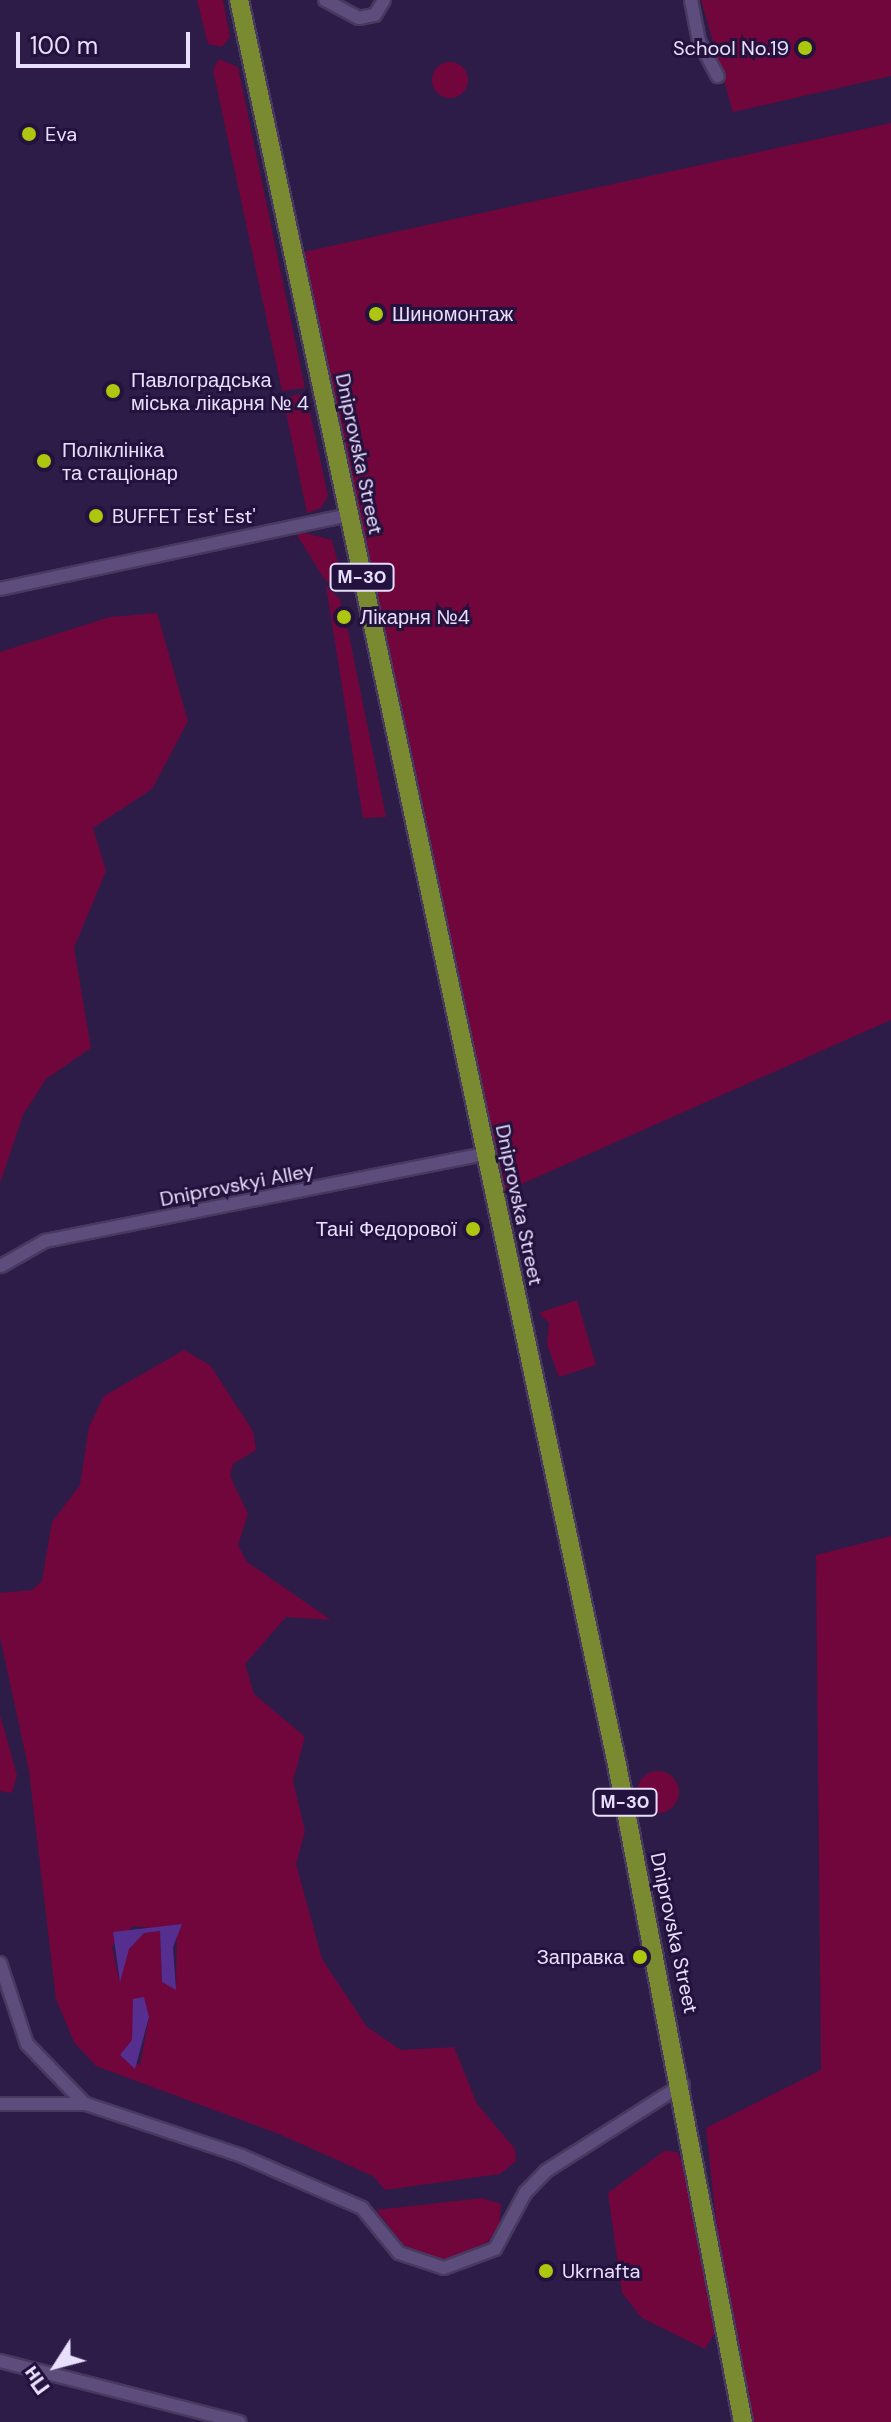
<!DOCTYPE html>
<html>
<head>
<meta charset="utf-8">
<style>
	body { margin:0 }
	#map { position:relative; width:891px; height:2422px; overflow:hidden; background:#2d1c48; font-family:"DM Sans",sans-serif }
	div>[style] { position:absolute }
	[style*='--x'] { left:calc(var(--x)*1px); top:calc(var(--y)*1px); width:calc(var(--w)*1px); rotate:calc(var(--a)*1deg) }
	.green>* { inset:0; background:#70063b }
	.round { border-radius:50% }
	.water>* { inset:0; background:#562e8f }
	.roads { filter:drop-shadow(2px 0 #48395f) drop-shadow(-2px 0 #48395f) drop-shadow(0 2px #48395f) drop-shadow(0 -2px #48395f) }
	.minor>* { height:12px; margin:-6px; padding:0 6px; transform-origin:6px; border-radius:6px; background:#5d4d7d }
	.highway>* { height:18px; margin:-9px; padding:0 9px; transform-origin:9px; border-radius:9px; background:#7a8a31 }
	.dots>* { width:22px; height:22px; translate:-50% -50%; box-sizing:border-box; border:4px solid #23123d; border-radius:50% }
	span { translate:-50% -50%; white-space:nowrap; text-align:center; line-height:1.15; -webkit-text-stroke:6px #23123d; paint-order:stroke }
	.shield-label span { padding:2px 6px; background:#23123d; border:2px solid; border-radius:6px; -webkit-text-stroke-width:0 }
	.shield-label { font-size:18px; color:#e8dffc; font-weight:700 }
	.poi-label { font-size:20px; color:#e8dffc }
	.right { translate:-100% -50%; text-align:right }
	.left { translate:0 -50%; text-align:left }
	.street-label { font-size:20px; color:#e8dffc }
	.north { position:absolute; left:16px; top:2326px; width:80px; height:80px; -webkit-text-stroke:6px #23123d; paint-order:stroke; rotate:234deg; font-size:22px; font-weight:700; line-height:32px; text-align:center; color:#e8dffc }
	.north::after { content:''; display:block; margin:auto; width:28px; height:36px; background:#e8dffc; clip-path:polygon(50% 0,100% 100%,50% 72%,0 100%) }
	.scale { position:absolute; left:16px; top:32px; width:174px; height:36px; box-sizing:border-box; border:4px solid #e8dffc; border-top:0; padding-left:10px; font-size:24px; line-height:28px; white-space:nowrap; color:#e8dffc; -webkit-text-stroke:6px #23123d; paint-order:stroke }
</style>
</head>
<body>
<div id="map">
	<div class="green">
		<div style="clip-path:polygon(197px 0,223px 0,230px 37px,222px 47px,208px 44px)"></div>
		<div style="clip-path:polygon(701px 0,891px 0,891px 76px,733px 112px)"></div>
		<div style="clip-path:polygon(219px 59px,238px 67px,305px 388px,282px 391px,213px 70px)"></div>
		<div class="round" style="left:432px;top:62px;width:36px;height:36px"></div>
		<div style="clip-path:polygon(891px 123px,891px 1020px,490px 1198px,290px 255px)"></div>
		<div style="clip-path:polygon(306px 393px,328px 496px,321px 508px,307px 513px,283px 398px)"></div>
		<div style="clip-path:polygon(294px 530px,332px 540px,346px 594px,325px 580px)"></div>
		<div style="clip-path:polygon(326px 586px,341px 600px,339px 622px,348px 630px,386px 817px,363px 818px)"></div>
		<div style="clip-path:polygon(157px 613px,188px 721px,152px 789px,93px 828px,106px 871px,74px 948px,91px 1048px,46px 1079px,23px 1115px,0 1183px,0 652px,110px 617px)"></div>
		<div style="clip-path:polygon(577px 1300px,596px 1365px,559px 1377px,547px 1344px,549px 1323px,539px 1313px)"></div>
		<div style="clip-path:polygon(evenodd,184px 1350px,210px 1365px,253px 1431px,256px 1450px,233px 1464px,230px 1476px,248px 1514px,238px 1545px,247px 1562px,331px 1620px,286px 1617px,245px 1664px,254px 1694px,305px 1737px,293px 1781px,305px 1831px,296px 1864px,322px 1959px,367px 2027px,401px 2050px,454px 2047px,477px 2104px,515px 2149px,516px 2161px,500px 2174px,385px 2190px,373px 2176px,279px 2134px,96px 2066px,74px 2042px,56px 1999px,29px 1771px,0 1637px,0 1593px,32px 1590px,42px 1581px,52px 1522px,80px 1485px,89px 1427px,104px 1396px,184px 1350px,133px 1926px,177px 1931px,176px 1985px,162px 1982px,160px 1931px,144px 1933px,129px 1949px,119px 1980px,112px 1946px,133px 1926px,184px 1350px,136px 2003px,149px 2017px,140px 2065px,120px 2056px,132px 2040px,136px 2003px)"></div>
		<div style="clip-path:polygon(891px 1536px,891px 2422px,738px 2422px,706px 2128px,821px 2070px,816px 1555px)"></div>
		<div style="clip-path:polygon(0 1715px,17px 1775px,12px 1793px,0 1791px)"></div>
		<div class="round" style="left:637px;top:1771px;width:42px;height:42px"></div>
		<div style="clip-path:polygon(664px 2151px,677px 2152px,685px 2167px,716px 2331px,705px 2349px,642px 2318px,622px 2293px,608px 2193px)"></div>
		<div style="clip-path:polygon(482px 2198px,501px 2204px,499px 2230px,480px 2249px,445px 2259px,409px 2252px,376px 2210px)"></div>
	</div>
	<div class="water">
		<div style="clip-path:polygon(182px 1924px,173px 1947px,176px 1990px,162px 1982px,160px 1931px,144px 1933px,129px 1949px,120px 1982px,113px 1932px)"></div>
		<div style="clip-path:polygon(144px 1997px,149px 2017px,135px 2069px,120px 2055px,132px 2040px,133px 1999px)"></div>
	</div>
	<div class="roads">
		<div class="minor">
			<div style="--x:325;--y:0;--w:38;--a:28"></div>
			<div style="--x:359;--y:18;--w:16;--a:-11"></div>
			<div style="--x:375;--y:15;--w:17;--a:-59"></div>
			<div style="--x:691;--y:0;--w:42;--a:79"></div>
			<div style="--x:699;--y:41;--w:40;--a:62"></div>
			<div style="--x:0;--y:589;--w:357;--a:-12"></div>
			<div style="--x:1;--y:1266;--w:51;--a:-29.6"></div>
			<div style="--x:45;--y:1241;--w:449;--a:-11.2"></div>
			<div style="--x:0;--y:1963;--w:85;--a:71.6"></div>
			<div style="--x:27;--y:2044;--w:82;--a:46"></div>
			<div style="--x:0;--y:2104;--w:86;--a:0"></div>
			<div style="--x:86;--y:2104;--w:164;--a:18.4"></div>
			<div style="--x:242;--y:2156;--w:131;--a:23.4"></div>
			<div style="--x:362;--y:2208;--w:58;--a:50.6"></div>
			<div style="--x:399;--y:2253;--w:47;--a:18.4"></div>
			<div style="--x:444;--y:2268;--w:54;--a:-20.4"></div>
			<div style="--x:495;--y:2249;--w:64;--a:-61.8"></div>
			<div style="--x:525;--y:2193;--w:30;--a:-46"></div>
			<div style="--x:546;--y:2171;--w:162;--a:-32.4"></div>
			<div style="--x:0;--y:2361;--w:247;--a:14.3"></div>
		</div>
		<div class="highway">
			<div style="--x:239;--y:0;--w:1810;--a:77.91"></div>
			<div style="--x:618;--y:1770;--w:664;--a:79.15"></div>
		</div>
	</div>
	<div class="dots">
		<div style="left:805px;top:48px;background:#adc60f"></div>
		<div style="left:29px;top:134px;background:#adc60f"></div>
		<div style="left:376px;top:314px;background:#adc60f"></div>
		<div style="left:113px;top:391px;background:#adc60f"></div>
		<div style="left:44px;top:461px;background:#adc60f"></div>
		<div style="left:96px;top:516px;background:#adc60f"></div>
		<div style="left:344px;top:617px;background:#adc60f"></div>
		<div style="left:473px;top:1229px;background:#adc60f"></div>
		<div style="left:640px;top:1957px;background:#adc60f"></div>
		<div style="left:546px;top:2271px;background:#adc60f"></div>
	</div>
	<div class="shield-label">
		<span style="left:362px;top:577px">М-30</span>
		<span style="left:625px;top:1802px">М-30</span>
	</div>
	<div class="poi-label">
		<span class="right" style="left:789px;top:48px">School No.19</span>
		<span class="left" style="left:45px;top:134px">Eva</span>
		<span class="left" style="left:392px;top:314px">Шиномонтаж</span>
		<span class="left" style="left:131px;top:392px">Павлоградська<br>міська лікарня № 4</span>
		<span class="left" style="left:62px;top:462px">Поліклініка<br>та стаціонар</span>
		<span class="left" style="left:112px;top:516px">BUFFET Est' Est'</span>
		<span class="left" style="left:360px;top:617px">Лікарня №4</span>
		<span class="right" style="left:457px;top:1229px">Тані Федорової</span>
		<span class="right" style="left:624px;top:1957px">Заправка</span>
		<span class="left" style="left:562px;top:2271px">Ukrnafta</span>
	</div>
	<div class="street-label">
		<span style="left:359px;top:454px;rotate:78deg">Dniprovska Street</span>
		<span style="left:237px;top:1185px;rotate:-11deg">Dniprovskyi Alley</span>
		<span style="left:519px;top:1205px;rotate:78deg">Dniprovska Street</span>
		<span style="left:674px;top:1933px;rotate:78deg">Dniprovska Street</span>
	</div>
	<div class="north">Пн</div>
	<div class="scale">100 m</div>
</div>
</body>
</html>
